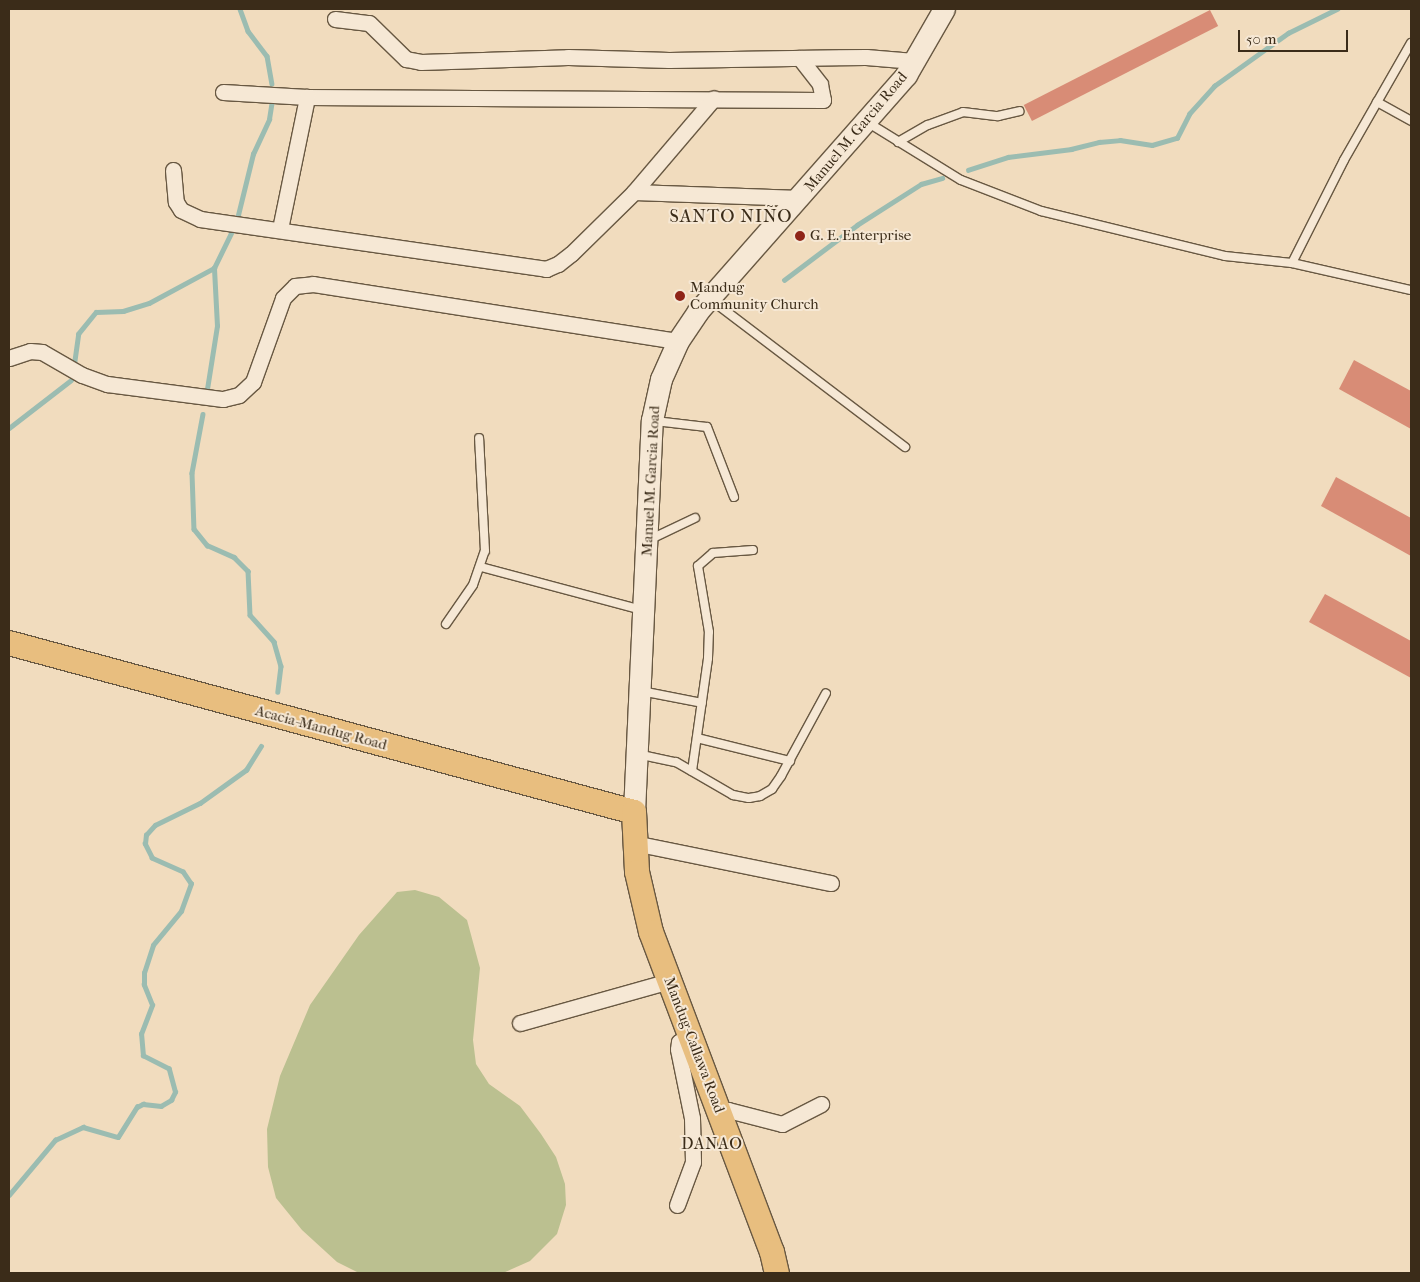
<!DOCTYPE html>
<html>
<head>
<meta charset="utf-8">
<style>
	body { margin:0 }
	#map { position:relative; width:1420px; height:1282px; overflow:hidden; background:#f1dcbe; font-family:"IM FELL French Canon",serif }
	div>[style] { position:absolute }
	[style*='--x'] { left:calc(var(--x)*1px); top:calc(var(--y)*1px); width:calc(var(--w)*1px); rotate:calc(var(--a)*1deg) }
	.green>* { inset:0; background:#bbc090 }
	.stream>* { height:4.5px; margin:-2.25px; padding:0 2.25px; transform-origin:2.25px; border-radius:2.25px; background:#9bbcb1 }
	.building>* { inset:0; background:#d88c76; transform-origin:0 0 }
	.roads { filter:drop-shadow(1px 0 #685842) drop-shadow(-1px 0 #685842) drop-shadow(0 1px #685842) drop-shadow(0 -1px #685842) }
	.service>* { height:8px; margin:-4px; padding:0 4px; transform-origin:4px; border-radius:4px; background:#f6e8d5 }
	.minor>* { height:15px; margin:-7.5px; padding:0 7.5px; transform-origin:7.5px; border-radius:7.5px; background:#f6e8d5 }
	.secondary>* { height:21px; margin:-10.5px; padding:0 10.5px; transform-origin:10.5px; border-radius:10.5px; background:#f6e8d5 }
	.primary>* { height:24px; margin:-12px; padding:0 12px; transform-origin:12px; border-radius:12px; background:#e8be7f }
	.dots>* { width:14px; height:14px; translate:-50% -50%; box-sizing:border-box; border:2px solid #f6e8d5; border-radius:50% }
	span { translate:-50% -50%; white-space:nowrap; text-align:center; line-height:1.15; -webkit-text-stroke:4px #f6e8d5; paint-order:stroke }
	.street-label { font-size:15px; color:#3b2c19 }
	.poi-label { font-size:15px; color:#3b2c19 }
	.left { translate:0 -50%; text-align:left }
	.neighbourhood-label { font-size:16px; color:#3b2c19; letter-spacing:1px }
	.quarter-label { font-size:18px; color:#3b2c19; letter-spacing:1px }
	.frame { position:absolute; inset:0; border:10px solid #3b2c19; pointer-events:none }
	.scale { position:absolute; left:1238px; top:30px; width:110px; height:22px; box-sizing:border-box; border:2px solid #3b2c19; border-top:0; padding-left:6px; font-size:15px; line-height:18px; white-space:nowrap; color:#3b2c19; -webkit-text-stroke:4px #f6e8d5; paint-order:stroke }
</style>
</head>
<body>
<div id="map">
	<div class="green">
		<div style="clip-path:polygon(415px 890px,439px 897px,467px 920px,480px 968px,473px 1040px,476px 1064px,489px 1084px,520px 1106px,541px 1134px,556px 1157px,565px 1184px,566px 1205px,557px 1234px,530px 1261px,503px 1273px,359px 1273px,337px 1262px,302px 1230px,276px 1198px,268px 1167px,267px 1129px,280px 1076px,310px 1005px,359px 935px,397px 892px)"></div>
	</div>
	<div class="stream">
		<div style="--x:240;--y:9;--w:23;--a:70"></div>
		<div style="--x:248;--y:31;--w:31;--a:53"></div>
		<div style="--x:267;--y:56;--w:28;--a:80"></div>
		<div style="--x:968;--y:170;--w:42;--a:-18"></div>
		<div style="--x:1008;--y:157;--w:64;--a:-7.2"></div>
		<div style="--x:1071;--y:149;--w:29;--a:-14"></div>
		<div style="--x:1099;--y:142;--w:21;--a:-5"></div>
		<div style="--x:1120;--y:140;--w:32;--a:9"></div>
		<div style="--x:1152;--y:145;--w:26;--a:-16"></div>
		<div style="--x:1177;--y:138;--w:27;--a:-63"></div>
		<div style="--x:1189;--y:114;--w:38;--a:-48"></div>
		<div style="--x:1214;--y:86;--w:91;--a:-35.6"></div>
		<div style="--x:1288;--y:33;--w:55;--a:-26.1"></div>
		<div style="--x:238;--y:215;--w:63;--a:-76.2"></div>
		<div style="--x:253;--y:154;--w:38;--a:-65"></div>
		<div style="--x:269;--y:119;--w:18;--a:-81"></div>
		<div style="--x:784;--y:280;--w:91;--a:-37"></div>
		<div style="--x:857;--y:225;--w:76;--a:-32.6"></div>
		<div style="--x:921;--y:184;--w:22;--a:-16"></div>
		<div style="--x:74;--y:364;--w:30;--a:-82"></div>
		<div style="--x:78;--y:334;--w:28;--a:-51"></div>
		<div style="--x:96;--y:312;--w:27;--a:-2"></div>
		<div style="--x:123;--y:311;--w:27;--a:-17"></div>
		<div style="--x:149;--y:303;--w:74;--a:-28.3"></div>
		<div style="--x:207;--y:389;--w:64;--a:-81"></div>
		<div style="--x:217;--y:326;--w:58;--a:-93"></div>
		<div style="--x:214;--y:268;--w:46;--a:-64"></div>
		<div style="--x:203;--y:414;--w:60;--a:100.6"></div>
		<div style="--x:192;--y:473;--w:56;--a:88"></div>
		<div style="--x:194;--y:529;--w:21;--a:51"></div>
		<div style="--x:207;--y:545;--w:30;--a:24"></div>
		<div style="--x:234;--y:557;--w:20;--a:45"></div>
		<div style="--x:248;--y:571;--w:44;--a:87.4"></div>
		<div style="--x:250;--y:615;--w:36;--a:48"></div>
		<div style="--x:274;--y:642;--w:25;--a:74"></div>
		<div style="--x:281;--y:666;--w:26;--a:97"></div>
		<div style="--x:9;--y:428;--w:78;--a:-37.7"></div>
		<div style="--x:9;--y:1195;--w:72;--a:-50.1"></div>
		<div style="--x:55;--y:1140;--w:31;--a:-25"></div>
		<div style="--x:83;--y:1127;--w:36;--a:16"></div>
		<div style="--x:118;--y:1137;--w:36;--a:-58"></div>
		<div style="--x:137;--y:1107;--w:7;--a:-27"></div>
		<div style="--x:143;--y:1104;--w:18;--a:6"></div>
		<div style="--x:161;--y:1106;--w:12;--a:-31"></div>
		<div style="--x:171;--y:1100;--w:9;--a:-63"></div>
		<div style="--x:175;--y:1092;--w:24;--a:-105"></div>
		<div style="--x:169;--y:1069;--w:29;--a:-153"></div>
		<div style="--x:143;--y:1056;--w:22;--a:-95"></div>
		<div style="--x:141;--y:1034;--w:31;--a:-69"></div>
		<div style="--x:152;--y:1005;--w:22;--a:-112"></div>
		<div style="--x:144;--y:985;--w:12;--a:-90"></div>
		<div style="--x:144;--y:973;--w:29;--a:-72"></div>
		<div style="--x:153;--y:945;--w:44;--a:-50.5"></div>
		<div style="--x:181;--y:911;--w:29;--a:-70"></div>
		<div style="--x:191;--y:884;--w:14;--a:-124"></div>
		<div style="--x:183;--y:872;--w:34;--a:-156"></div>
		<div style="--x:152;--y:858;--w:16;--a:-117"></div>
		<div style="--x:145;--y:844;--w:9;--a:-84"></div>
		<div style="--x:146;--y:835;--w:13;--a:-48"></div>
		<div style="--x:155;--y:825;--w:50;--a:-26.1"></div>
		<div style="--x:200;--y:803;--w:57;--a:-35.7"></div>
		<div style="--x:246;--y:770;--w:28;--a:-58"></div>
	</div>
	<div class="building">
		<div style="left:1210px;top:10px;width:18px;height:209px;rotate:63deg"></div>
		<div style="clip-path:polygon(1354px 360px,1411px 391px,1411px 429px,1339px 389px)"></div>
		<div style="clip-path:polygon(1336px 477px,1411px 518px,1411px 556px,1321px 506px)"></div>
		<div style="clip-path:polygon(1325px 594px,1411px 641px,1411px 678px,1309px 622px)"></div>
	</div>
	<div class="roads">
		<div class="service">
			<div style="--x:1377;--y:102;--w:39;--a:29"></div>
			<div style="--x:867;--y:122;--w:110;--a:31.7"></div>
			<div style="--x:961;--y:180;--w:86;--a:21.2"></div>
			<div style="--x:1041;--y:211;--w:189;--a:13.7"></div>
			<div style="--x:1225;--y:256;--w:67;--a:6"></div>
			<div style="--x:1292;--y:263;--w:122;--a:12.8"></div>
			<div style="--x:898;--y:142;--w:34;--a:-30"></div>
			<div style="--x:928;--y:125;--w:37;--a:-20"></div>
			<div style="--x:963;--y:112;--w:35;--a:7"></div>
			<div style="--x:998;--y:116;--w:22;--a:-13"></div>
			<div style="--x:1292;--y:263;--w:115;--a:-63.2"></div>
			<div style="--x:1344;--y:160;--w:135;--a:-60.2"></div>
			<div style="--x:710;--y:299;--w:245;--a:37.2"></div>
			<div style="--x:655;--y:421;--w:52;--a:6.6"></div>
			<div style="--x:707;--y:427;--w:75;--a:68.9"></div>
			<div style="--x:649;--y:540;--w:51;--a:-25.6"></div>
			<div style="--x:481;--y:567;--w:167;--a:15"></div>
			<div style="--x:446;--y:624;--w:47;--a:-55.3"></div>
			<div style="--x:473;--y:585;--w:36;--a:-71"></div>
			<div style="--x:485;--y:551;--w:113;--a:-93"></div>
			<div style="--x:641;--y:691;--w:62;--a:11.1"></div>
			<div style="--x:697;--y:738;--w:96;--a:13.9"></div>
			<div style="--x:637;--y:754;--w:40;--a:12"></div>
			<div style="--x:676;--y:762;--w:66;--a:30.1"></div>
			<div style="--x:733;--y:795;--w:16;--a:11"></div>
			<div style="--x:749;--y:798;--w:11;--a:-10"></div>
			<div style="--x:760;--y:796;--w:14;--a:-30"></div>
			<div style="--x:772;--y:789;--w:16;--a:-55"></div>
			<div style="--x:781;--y:776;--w:94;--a:-61.5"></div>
			<div style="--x:692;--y:771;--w:114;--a:-81.9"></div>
			<div style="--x:708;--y:658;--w:26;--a:-88"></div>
			<div style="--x:709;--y:632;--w:67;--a:-99.5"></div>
			<div style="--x:698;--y:566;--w:20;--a:-41"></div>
			<div style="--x:713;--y:553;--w:40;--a:-4.3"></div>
		</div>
		<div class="minor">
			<div style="--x:335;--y:19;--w:34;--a:7"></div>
			<div style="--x:369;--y:23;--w:52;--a:44.2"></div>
			<div style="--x:406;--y:59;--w:15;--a:11"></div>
			<div style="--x:421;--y:62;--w:147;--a:-1.9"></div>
			<div style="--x:568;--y:57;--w:101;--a:1.7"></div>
			<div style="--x:669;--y:60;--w:197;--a:-0.9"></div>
			<div style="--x:866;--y:57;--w:48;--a:4.8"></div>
			<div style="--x:223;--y:92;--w:84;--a:3.4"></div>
			<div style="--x:307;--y:97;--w:516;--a:0.33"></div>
			<div style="--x:823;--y:100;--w:16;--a:-101"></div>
			<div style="--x:820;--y:84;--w:33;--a:-128"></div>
			<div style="--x:173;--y:170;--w:32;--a:85"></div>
			<div style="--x:176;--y:202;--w:9;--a:58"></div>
			<div style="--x:181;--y:210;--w:21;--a:25"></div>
			<div style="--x:200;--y:219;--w:350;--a:8.2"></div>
			<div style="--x:546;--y:269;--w:13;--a:-23"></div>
			<div style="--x:558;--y:264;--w:16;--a:-38"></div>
			<div style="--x:571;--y:254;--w:88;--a:-44.5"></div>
			<div style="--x:634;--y:192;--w:166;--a:2.1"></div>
			<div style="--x:634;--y:192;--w:123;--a:-49.6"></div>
			<div style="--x:280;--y:229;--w:135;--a:-78.4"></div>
			<div style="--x:9;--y:358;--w:22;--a:-18"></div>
			<div style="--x:30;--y:351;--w:12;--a:5"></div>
			<div style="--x:42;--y:352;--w:46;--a:29.9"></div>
			<div style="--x:82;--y:375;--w:27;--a:20"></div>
			<div style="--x:107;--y:384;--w:117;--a:7.4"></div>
			<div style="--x:223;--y:399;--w:16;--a:-14"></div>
			<div style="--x:239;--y:395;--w:19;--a:-43"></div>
			<div style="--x:253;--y:382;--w:89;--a:-70.3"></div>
			<div style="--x:283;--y:298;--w:17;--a:-45"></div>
			<div style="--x:295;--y:286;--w:18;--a:-6"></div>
			<div style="--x:313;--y:284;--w:369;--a:8.9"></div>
			<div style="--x:634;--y:843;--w:201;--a:11.5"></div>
			<div style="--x:520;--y:1023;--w:155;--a:-15.7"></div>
			<div style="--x:719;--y:1112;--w:9;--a:-13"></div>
			<div style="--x:728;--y:1110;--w:56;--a:14.5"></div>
			<div style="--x:782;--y:1124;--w:44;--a:-27.1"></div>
			<div style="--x:677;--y:1205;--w:46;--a:-69.6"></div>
			<div style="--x:693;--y:1162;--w:44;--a:-91.3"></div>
			<div style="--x:692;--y:1118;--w:70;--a:-101.5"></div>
			<div style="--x:678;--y:1049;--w:7;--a:-82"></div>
			<div style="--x:679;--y:1042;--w:12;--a:-31"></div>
		</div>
		<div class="secondary">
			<div style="--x:634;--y:812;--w:392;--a:-87.4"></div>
			<div style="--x:652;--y:420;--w:42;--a:-77.6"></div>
			<div style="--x:661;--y:379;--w:42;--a:-65.9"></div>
			<div style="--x:678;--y:341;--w:36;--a:-56"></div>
			<div style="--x:698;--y:311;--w:315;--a:-48.6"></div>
			<div style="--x:906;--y:75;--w:76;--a:-60.1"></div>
		</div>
		<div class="primary">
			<div style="--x:9;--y:643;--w:647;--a:15.13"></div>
			<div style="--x:634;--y:812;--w:60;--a:87.1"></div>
			<div style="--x:637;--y:872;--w:62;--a:76.9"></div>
			<div style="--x:651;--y:932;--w:342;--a:69.3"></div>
			<div style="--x:772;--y:1252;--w:22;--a:77"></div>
		</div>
	</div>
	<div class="dots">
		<div style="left:800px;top:236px;background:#8f2418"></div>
		<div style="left:680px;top:296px;background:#8f2418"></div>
	</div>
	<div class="street-label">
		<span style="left:856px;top:132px;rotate:-50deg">Manuel M. Garcia Road</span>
		<span style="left:651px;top:481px;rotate:-87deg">Manuel M. Garcia Road</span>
		<span style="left:321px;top:728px;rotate:15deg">Acacia-Mandug Road</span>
		<span style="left:694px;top:1045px;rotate:69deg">Mandug-Callawa Road</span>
	</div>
	<div class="poi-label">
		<span class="left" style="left:810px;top:236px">G. E. Enterprise</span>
		<span class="left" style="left:690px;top:296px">Mandug<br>Community Church</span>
	</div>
	<div class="neighbourhood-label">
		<span style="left:712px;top:1144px">DANAO</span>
	</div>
	<div class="quarter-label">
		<span style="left:731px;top:217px">SANTO NIÑO</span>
	</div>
	<div class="frame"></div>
	<div class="scale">50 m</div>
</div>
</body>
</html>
